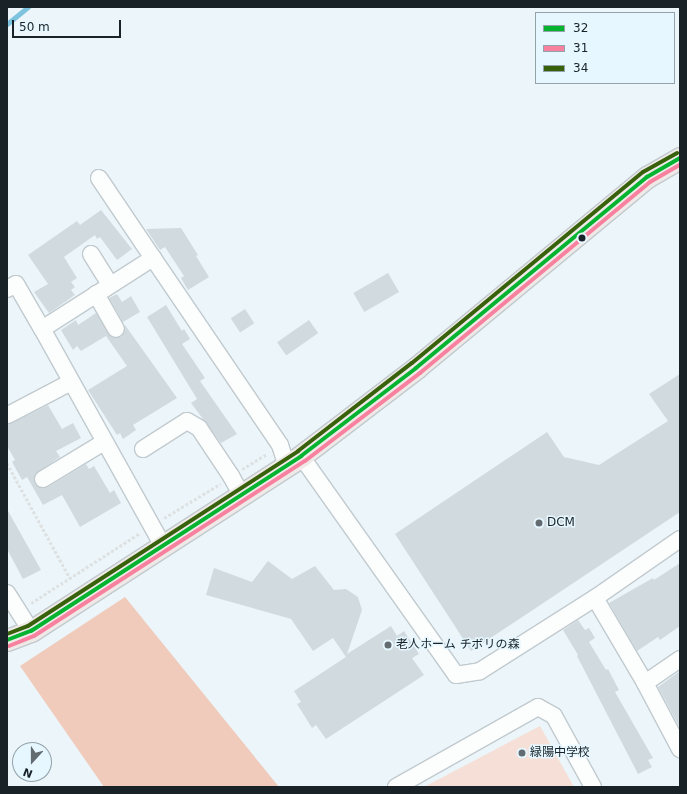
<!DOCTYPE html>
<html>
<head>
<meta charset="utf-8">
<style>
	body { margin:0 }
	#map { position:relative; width:687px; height:794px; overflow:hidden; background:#ecf5f9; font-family:"DejaVu Sans","Noto Sans JP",sans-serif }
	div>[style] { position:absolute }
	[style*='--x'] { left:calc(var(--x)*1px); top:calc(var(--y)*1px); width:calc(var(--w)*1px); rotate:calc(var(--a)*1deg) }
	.green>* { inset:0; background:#f5dfd7 }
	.forest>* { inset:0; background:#f0caba }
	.stream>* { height:4.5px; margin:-2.25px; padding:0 2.25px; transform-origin:2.25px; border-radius:2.25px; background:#7ec3dd }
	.building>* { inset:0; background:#d1dbdf; transform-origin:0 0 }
	.path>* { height:2.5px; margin-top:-1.25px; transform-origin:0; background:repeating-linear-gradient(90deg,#dee1e2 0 3px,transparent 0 5px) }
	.roads { filter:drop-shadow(1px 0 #c1cace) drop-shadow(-1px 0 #c1cace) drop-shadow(0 1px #c1cace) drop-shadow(0 -1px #c1cace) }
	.minor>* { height:16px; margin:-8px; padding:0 8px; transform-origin:8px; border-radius:8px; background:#fcfefe }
	.major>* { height:21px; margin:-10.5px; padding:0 10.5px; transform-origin:10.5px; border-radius:10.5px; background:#efe9e7 }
	.bus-1>* { height:4px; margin:-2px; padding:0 2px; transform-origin:2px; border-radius:2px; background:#04b431 }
	.bus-2>* { height:4px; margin:-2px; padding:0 2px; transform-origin:2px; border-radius:2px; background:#f7819f }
	.bus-3>* { height:4px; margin:-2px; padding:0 2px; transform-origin:2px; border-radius:2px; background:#38610b }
	.dots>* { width:11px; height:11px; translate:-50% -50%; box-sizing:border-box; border:2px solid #e6f7ff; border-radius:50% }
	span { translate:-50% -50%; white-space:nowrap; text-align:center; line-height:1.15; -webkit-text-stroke:3px #e6f7ff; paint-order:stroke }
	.poi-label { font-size:12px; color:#182227 }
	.left { translate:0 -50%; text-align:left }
	.frame { position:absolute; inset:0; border:8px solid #182227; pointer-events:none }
	.legend { position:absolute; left:535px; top:12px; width:140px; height:72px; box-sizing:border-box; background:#e6f7ff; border:1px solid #94a2a9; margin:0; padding:5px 7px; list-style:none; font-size:12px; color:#182227 }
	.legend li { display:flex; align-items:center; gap:8px; height:20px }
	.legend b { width:20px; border:1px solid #94a2a9 }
	.north { position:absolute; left:12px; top:742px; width:40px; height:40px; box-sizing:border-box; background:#e6f7ff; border:1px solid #94a2a9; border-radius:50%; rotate:201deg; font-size:11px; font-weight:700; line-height:16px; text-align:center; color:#182227 }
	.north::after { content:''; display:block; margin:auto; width:14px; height:18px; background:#626c70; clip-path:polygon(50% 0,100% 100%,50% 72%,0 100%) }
	.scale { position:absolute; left:12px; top:20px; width:109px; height:18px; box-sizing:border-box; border:2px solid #182227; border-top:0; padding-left:5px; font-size:12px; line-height:14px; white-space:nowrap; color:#182227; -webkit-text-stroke:3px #e6f7ff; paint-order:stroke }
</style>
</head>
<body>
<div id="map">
	<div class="green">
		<div style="clip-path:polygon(540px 726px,574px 787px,424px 787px)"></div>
	</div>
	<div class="forest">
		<div style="clip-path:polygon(125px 597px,279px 787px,104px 787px,20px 666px)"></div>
	</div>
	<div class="stream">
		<div style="--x:7;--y:24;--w:27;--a:-39"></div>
	</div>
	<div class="building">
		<div style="clip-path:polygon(101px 210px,132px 249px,117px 260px,100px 237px,97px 239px,95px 235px,64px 257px,77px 278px,71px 282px,75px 287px,71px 290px,75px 295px,49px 313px,34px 292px,48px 284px,28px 255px,77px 221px,80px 225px)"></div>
		<div style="clip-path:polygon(181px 228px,198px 255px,196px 256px,209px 277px,188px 290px,181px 278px,184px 276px,165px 247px,160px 250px,146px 229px)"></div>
		<div style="left:388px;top:273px;width:22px;height:40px;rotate:60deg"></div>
		<div style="clip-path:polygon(117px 294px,122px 302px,131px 296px,140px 312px,123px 322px,109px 298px)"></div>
		<div style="clip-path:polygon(166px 305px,182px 331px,184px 329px,190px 339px,182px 344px,205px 378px,200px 381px,237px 434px,221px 443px,191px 403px,197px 399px,147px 317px)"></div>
		<div style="left:245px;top:309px;width:17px;height:17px;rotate:57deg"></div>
		<div style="clip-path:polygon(96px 313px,112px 337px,121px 337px,124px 333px,125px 325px,177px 398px,133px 425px,136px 430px,123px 439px,120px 433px,117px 435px,88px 390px,127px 366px,106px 336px,81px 351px,77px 346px,73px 350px,61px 330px,76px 320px,78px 325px)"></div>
		<div style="left:309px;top:320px;width:16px;height:39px;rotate:55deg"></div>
		<div style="clip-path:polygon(680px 374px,680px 512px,471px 651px,395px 534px,547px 432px,564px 457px,599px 465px,668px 421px,649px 394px)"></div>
		<div style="clip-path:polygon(48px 405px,62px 429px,73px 423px,81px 438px,56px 451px,60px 457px,35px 474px,34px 479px,35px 484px,43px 488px,48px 487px,86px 464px,89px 469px,94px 466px,110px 493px,114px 490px,121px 503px,80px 527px,62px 495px,43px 505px,27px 477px,22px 480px,12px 462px,15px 460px,7px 446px,7px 424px,12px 423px)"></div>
		<div style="clip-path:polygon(7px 509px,41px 570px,23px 579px,7px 549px)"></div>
		<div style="clip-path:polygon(268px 561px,292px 579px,315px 566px,334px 590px,346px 589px,358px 597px,362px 610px,347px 654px,391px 626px,397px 636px,404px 631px,419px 654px,412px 658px,424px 675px,326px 739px,316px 725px,312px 728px,297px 704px,301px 702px,294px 691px,346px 657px,333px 638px,313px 651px,291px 619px,206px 595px,214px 568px,252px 582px)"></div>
		<div style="clip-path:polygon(680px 563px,680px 626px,660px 640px,658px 637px,637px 651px,609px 603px,653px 578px,654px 580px)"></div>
		<div style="clip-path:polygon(578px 620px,585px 630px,589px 628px,595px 638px,589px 642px,606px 670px,608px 669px,619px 690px,615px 692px,653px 758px,648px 760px,652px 767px,638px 774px,577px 656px,578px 655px,563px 630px)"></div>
		<div style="clip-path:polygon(680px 671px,680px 728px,658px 687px)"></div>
	</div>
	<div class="path">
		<div style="--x:7;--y:463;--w:131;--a:61.3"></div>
		<div style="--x:242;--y:469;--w:29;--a:-31"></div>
		<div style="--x:164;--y:518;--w:66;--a:-31.3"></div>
		<div style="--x:31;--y:603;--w:130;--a:-32.7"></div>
	</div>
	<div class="roads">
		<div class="minor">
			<div style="--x:99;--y:178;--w:97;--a:56"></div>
			<div style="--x:91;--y:254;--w:36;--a:58"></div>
			<div style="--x:7;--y:289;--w:10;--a:-29"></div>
			<div style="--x:16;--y:284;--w:52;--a:60"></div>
			<div style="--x:96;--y:294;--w:40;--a:60.3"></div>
			<div style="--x:8;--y:415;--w:71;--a:-27.6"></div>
			<div style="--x:143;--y:449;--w:52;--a:-32.5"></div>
			<div style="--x:187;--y:421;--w:14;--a:30"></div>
			<div style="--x:199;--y:428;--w:58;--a:56.3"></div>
			<div style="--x:231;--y:476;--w:23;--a:61"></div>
			<div style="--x:301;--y:456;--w:268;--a:54.7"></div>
			<div style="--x:456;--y:675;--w:24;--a:-9"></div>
			<div style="--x:480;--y:671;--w:136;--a:-32.4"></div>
			<div style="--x:595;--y:598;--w:103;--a:-34.8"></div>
			<div style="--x:43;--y:479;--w:71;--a:-31.2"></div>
			<div style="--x:163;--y:546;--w:248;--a:-119.1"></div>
			<div style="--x:42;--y:329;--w:132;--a:-32.6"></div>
			<div style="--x:153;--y:258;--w:226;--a:55.8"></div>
			<div style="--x:280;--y:445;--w:22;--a:72"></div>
			<div style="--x:7;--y:593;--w:45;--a:57.7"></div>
			<div style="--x:595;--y:598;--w:99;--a:59.5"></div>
			<div style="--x:645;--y:683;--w:75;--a:62.1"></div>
			<div style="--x:645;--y:683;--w:42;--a:-34.4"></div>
			<div style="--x:396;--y:787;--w:163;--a:-29.4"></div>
			<div style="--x:538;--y:707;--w:18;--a:29"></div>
			<div style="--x:554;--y:716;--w:81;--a:61.2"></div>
		</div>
		<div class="major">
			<div style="--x:7;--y:640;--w:26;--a:-21"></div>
			<div style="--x:31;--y:631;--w:322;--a:-32.9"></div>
			<div style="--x:301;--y:456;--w:145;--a:-37.4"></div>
			<div style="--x:416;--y:368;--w:300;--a:-39.6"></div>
			<div style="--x:647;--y:177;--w:38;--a:-30"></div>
		</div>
	</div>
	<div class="bus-1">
		<div style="--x:7;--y:640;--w:26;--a:-21"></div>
		<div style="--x:31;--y:631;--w:322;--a:-32.9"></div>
		<div style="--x:301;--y:456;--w:145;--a:-37.4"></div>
		<div style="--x:416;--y:368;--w:300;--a:-39.6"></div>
		<div style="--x:647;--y:177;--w:38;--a:-30"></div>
	</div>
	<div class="bus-2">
		<div style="--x:9;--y:646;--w:27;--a:-22"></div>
		<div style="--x:34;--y:636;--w:323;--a:-32.9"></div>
		<div style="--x:305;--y:461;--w:145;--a:-37.4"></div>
		<div style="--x:420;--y:373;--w:299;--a:-39.7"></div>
		<div style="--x:650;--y:182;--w:34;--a:-30"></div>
	</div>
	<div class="bus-3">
		<div style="--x:7;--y:634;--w:22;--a:-21"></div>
		<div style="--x:28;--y:626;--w:322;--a:-32.9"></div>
		<div style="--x:298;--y:451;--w:144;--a:-37.7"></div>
		<div style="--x:412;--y:363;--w:300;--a:-39.6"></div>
		<div style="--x:643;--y:172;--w:39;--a:-29"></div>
	</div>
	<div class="dots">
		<div style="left:582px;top:238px;background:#182227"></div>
		<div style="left:539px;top:523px;background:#626c70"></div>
		<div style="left:388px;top:645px;background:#626c70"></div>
		<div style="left:522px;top:753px;background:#626c70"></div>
	</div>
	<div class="poi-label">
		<span class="left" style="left:547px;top:523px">DCM</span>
		<span class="left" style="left:396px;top:645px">老人ホーム チボリの森</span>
		<span class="left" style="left:530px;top:753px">緑陽中学校</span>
	</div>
	<div class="frame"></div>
	<ul class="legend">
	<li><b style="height:5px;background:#04b431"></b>32</li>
	<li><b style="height:5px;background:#f7819f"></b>31</li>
	<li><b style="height:5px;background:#38610b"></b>34</li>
	</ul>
	<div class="north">N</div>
	<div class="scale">50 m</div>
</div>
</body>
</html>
